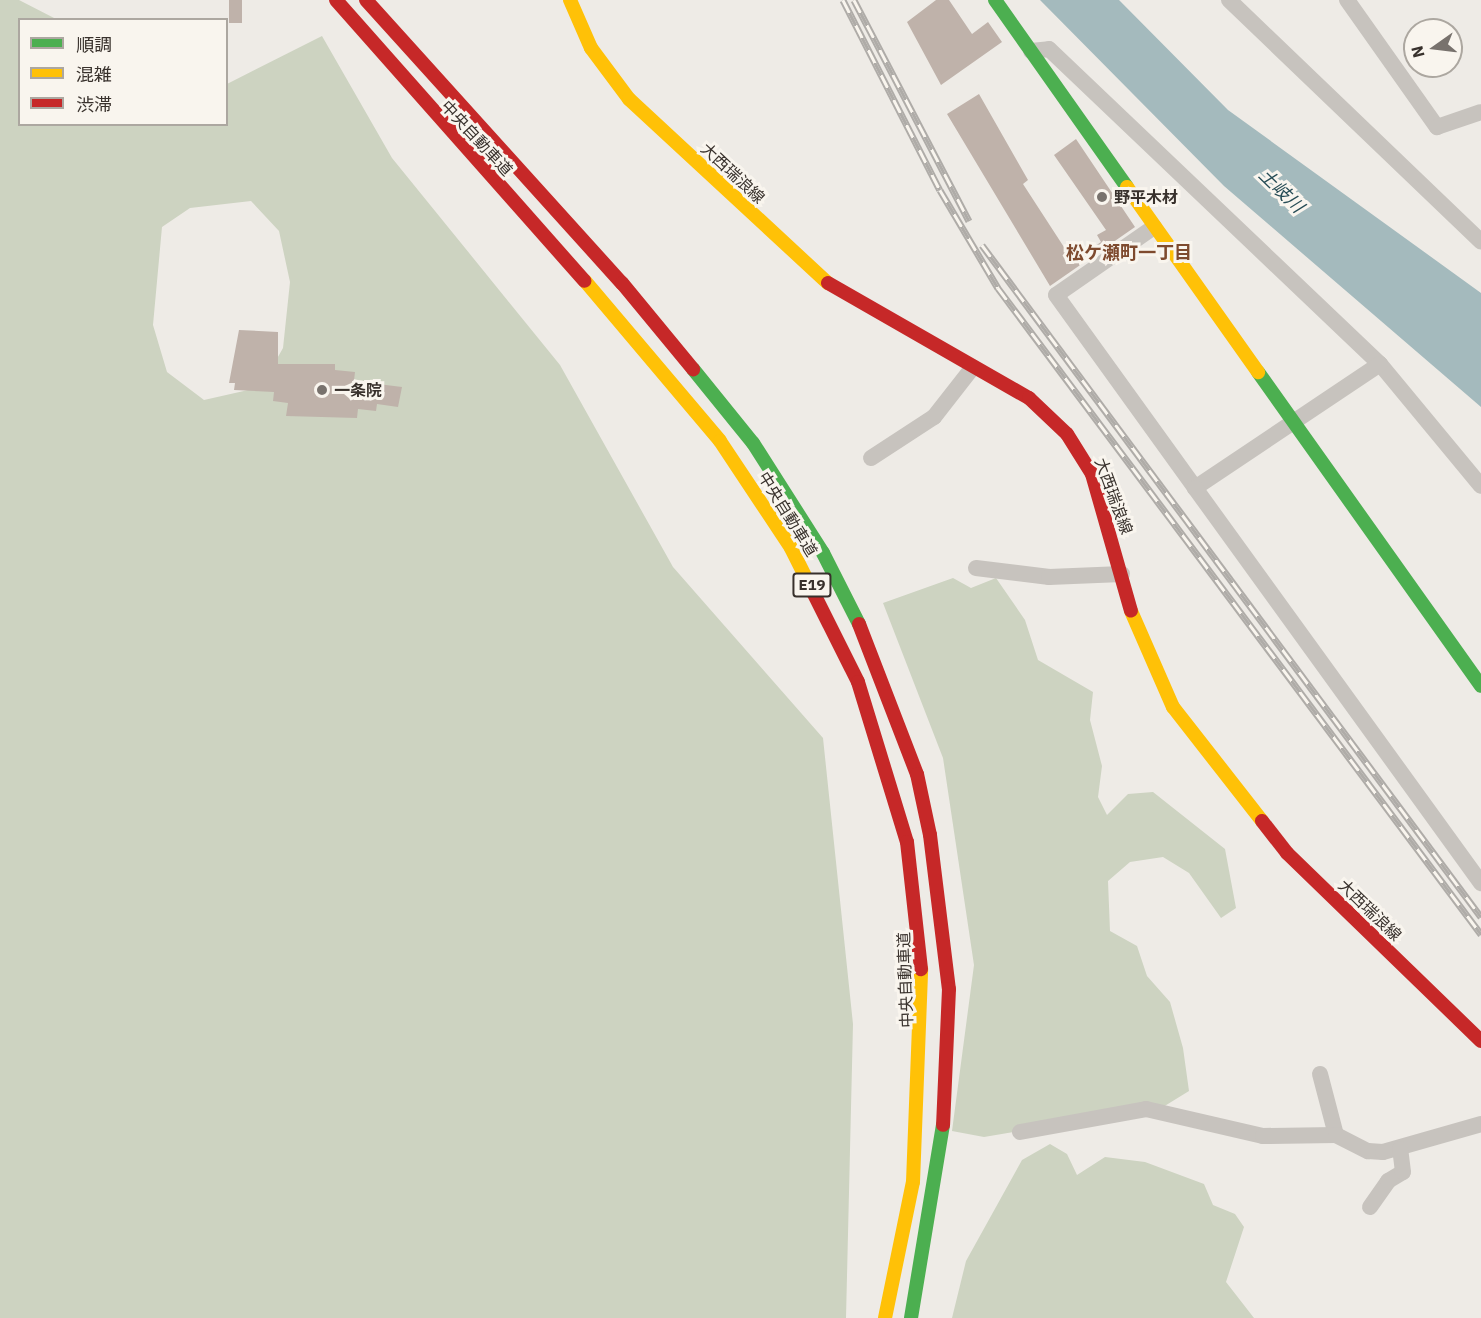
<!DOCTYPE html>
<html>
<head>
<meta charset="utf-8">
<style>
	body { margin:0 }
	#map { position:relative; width:1481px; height:1318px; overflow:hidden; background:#eeebe6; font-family:"IBM Plex Sans","Noto Sans JP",sans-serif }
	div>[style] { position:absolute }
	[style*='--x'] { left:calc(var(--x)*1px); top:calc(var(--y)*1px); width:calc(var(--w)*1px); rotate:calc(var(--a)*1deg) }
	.green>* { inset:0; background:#cdd3c1 }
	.water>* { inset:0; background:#a4babd }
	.building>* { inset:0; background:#bfb2aa; transform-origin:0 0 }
	.street>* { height:16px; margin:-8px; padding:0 8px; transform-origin:8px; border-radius:8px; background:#c7c3be }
	.fast>* { height:14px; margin:-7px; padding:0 7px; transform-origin:7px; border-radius:7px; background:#4caf50 }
	.slow>* { height:14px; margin:-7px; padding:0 7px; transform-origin:7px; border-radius:7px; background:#ffc107 }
	.jam>* { height:14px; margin:-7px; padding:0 7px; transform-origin:7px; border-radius:7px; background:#c62828 }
	.rail>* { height:7px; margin-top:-3.5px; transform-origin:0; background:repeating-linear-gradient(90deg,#f9f5ee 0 14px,#afaca8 0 28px); box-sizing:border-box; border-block:2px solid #afaca8 }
	.dots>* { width:16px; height:16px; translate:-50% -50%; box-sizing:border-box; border:3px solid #f9f5ee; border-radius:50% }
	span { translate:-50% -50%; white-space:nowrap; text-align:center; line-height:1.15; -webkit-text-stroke:6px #f9f5ee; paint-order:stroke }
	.shield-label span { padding:2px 4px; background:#f9f5ee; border:2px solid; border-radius:4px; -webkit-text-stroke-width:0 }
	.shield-label { font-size:15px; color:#38312c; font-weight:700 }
	.street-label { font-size:16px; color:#38312c }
	.poi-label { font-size:16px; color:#38312c; font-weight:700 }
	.left { translate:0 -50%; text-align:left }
	.water-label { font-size:18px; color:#264c55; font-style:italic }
	.neighbourhood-label { font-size:18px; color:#7e4a2e; font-weight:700 }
	.legend { position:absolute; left:18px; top:18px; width:210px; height:108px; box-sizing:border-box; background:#f9f5ee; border:2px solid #aca7a0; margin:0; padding:8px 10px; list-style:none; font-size:18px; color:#38312c }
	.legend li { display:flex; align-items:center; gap:12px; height:30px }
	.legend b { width:30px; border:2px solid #aca7a0 }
	.north { position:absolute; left:1403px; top:18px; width:60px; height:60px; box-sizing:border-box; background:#f9f5ee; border:2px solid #aca7a0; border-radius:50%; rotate:256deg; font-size:16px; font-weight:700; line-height:24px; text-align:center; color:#38312c }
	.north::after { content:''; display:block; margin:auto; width:21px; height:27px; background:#78726d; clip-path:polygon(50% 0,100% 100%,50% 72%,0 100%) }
</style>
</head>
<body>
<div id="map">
	<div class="green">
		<div style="clip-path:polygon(evenodd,0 0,19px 0,56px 19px,20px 20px,20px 124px,226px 124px,227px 84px,322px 36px,392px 158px,560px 365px,673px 567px,823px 738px,853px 1024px,846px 1318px,0 1318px,0 0,251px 201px,279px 231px,290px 282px,283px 348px,261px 387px,204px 400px,167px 372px,153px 325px,162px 227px,190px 208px,251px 201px)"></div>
		<div style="clip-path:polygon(953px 578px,971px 588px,996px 578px,1025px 620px,1038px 660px,1093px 692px,1090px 720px,1102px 766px,1098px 797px,1107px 815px,1128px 794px,1153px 792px,1225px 849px,1236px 908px,1221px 918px,1189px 873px,1163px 857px,1130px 862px,1108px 881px,1110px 931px,1137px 946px,1147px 976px,1170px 1002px,1183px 1048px,1189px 1091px,1163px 1107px,984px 1137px,952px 1131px,974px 965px,943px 758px,883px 603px)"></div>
		<div style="clip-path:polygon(1050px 1144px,1067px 1154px,1077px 1175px,1105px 1157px,1145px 1162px,1204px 1184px,1213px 1205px,1235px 1214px,1244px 1227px,1226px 1282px,1254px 1318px,952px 1318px,966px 1261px,1022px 1160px)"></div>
	</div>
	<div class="water">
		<div style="clip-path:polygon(1040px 0,1119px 0,1228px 110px,1481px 293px,1481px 407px,1224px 186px)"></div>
	</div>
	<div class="building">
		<div style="left:229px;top:0;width:13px;height:23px"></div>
		<div style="clip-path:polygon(936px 0,949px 0,972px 34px,988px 22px,1002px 42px,941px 85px,907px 22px)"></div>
		<div style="clip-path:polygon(979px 94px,1028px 180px,1023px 184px,1073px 261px,1101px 242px,1097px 235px,1106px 230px,1054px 155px,1076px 139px,1135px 227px,1050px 286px,947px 114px)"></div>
		<div style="clip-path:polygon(239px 330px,278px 332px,278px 364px,335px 364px,335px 370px,355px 372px,354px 381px,402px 387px,398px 407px,377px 404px,376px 411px,358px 409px,357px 418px,286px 416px,288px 403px,273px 401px,274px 392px,234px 390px,235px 383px,229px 383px)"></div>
	</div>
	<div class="street">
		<div style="--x:1229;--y:0;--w:349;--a:43.8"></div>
		<div style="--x:1347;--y:0;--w:156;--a:54.7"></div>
		<div style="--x:1437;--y:127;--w:46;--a:-18.8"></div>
		<div style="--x:1031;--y:51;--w:18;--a:-6"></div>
		<div style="--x:1049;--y:49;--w:457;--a:43.6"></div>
		<div style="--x:1380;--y:364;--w:158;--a:50.4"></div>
		<div style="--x:1154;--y:227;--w:119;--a:145.2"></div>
		<div style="--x:1056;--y:295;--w:238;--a:54.2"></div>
		<div style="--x:1380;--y:364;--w:223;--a:146.2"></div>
		<div style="--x:1195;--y:488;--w:488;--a:54.1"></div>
		<div style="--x:871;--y:458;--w:75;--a:-33.1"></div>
		<div style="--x:934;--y:417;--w:63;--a:-52"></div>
		<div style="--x:976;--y:568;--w:74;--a:7"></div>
		<div style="--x:1049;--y:577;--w:73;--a:-2.4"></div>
		<div style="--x:1320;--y:1074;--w:63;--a:75.3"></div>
		<div style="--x:1020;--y:1132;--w:128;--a:-10.3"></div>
		<div style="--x:1146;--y:1109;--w:120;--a:13"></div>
		<div style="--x:1263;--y:1136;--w:73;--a:-0.8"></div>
		<div style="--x:1336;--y:1135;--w:36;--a:27"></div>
		<div style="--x:1368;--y:1151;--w:15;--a:4"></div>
		<div style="--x:1383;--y:1152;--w:102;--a:-15.9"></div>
		<div style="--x:1370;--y:1207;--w:32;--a:-55"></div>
		<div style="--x:1388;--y:1181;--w:17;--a:-31"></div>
		<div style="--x:1403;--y:1172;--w:23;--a:-97"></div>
	</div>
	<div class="fast">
		<div style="--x:995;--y:0;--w:229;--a:54.8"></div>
		<div style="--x:693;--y:369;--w:95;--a:51"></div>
		<div style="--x:753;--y:443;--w:130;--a:57.5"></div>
		<div style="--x:823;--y:553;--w:80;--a:63.1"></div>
		<div style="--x:1258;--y:372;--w:385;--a:54.6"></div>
		<div style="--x:911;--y:1318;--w:196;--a:-80.6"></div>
	</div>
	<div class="slow">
		<div style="--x:570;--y:0;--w:52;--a:66.4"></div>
		<div style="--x:591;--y:48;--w:64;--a:53.3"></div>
		<div style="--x:629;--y:99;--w:271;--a:42.8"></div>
		<div style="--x:1127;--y:187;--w:227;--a:54.7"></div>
		<div style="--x:585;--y:281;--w:209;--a:49.8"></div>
		<div style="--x:720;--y:441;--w:128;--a:56.4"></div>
		<div style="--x:791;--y:548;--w:51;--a:63.4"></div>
		<div style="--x:1131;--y:611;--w:105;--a:66.4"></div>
		<div style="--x:1173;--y:707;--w:145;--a:52"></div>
		<div style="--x:885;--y:1318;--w:139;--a:-78.4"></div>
		<div style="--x:913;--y:1182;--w:213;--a:-87.8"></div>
	</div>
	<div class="jam">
		<div style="--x:336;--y:0;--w:375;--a:48.5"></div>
		<div style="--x:366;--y:0;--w:382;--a:47.9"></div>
		<div style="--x:622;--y:283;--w:112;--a:50.5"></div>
		<div style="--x:828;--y:283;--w:232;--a:29.8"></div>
		<div style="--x:1029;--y:398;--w:52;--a:43.5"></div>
		<div style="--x:1067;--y:434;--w:47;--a:58"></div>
		<div style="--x:1092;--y:474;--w:142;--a:74.1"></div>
		<div style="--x:814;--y:594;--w:98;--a:63.4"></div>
		<div style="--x:858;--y:682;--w:167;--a:73"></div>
		<div style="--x:907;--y:842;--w:128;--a:83.7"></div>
		<div style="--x:859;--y:624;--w:161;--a:68.9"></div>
		<div style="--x:917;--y:774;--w:62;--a:78"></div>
		<div style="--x:930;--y:835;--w:155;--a:83"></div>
		<div style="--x:949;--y:989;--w:136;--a:92.5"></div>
		<div style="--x:1262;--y:821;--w:41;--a:52"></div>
		<div style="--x:1287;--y:853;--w:270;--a:44.1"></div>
	</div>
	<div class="rail">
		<div style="--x:843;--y:0;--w:213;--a:63"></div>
		<div style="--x:940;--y:190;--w:114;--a:59.4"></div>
		<div style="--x:998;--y:288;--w:807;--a:53.22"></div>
		<div style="--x:854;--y:0;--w:249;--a:62.5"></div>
		<div style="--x:982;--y:245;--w:837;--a:53.4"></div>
	</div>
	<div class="dots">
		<div style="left:1102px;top:197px;background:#78726d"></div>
		<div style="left:322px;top:390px;background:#78726d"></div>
	</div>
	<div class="shield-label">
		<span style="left:812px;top:585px">E19</span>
	</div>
	<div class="street-label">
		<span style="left:477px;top:138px;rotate:47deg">中央自動車道</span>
		<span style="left:733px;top:173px;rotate:43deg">大西瑞浪線</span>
		<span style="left:1114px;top:496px;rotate:70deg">大西瑞浪線</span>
		<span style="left:788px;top:514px;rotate:58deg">中央自動車道</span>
		<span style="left:1370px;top:910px;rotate:44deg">大西瑞浪線</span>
		<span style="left:905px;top:980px;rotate:-92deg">中央自動車道</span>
	</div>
	<div class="poi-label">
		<span class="left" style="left:1114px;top:197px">野平木材</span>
		<span class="left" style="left:334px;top:390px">一条院</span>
	</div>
	<div class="water-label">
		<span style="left:1281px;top:191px;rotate:44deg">土岐川</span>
	</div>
	<div class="neighbourhood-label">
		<span style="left:1129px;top:253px">松ケ瀬町一丁目</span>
	</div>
	<ul class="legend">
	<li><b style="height:8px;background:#4caf50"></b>順調</li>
	<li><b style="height:8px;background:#ffc107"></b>混雑</li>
	<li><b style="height:8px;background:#c62828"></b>渋滞</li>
	</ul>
	<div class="north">N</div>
</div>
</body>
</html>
